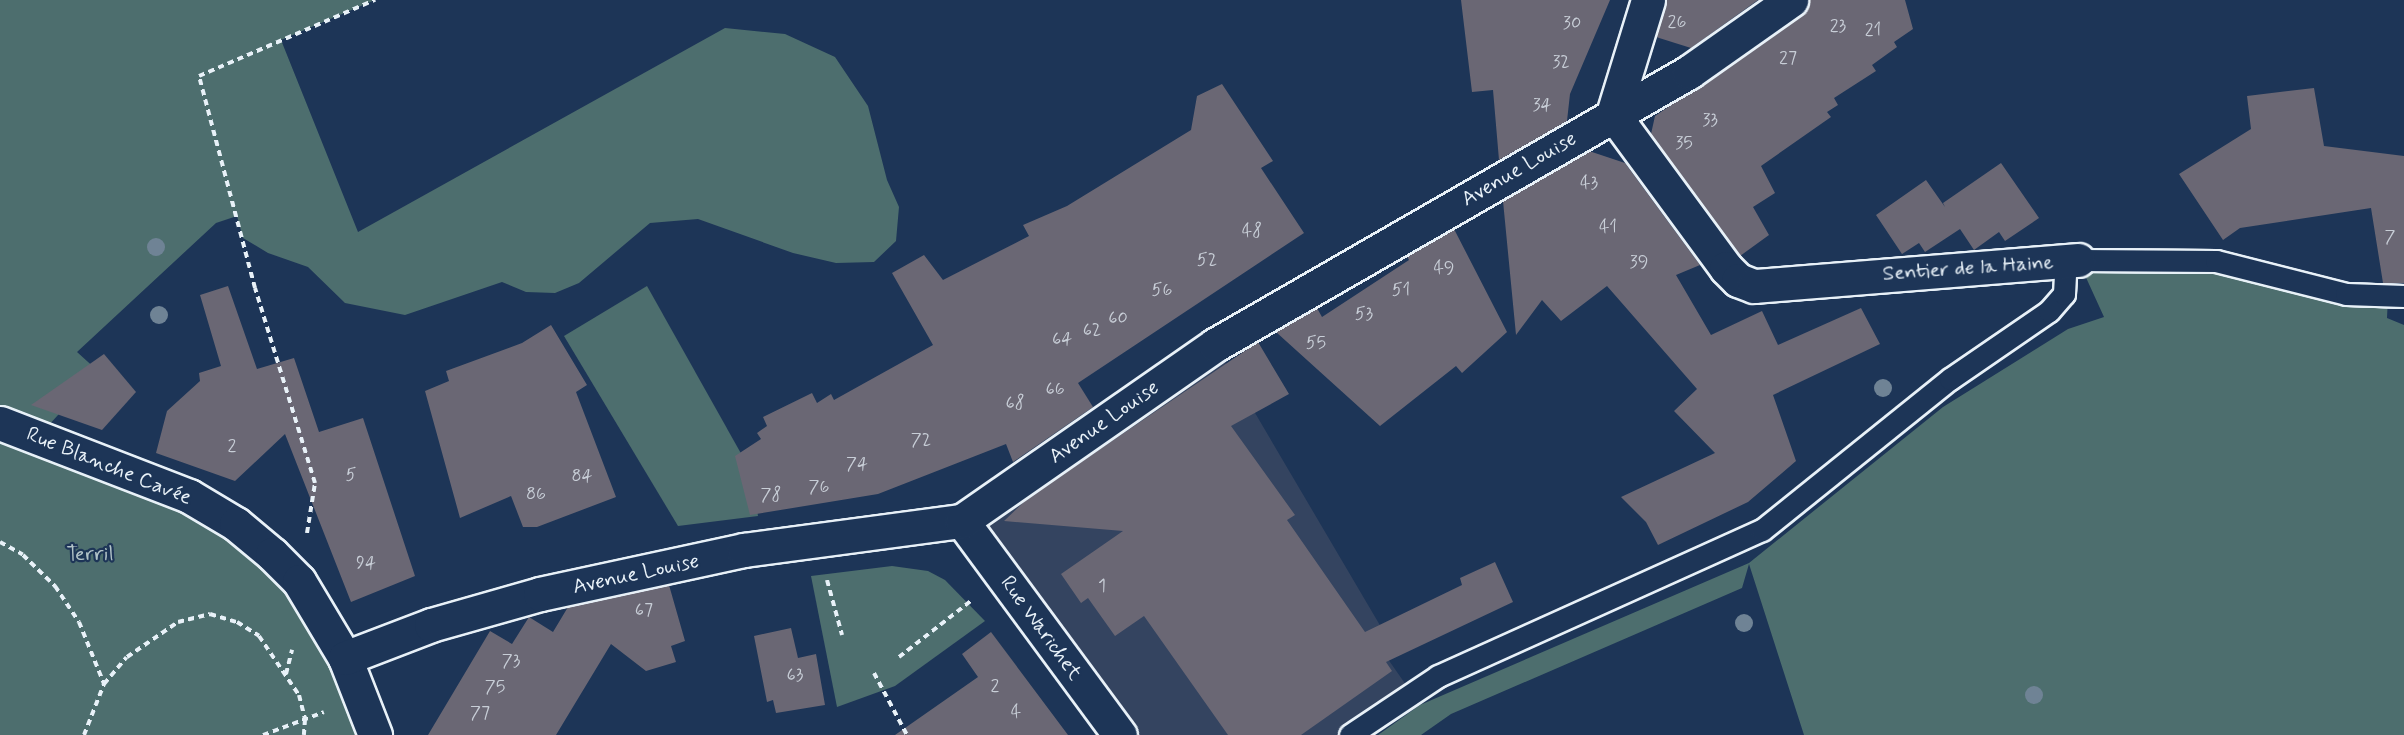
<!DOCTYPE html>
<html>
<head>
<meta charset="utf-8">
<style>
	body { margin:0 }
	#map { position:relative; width:2404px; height:735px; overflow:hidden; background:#1d3557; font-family:Mynerve,sans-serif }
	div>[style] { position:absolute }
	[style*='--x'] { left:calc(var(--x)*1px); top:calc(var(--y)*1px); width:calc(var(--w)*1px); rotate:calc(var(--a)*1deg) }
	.built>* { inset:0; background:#344460 }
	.green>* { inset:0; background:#4d6e6e }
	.building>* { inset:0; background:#6a6774 }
	.path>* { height:4px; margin-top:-2px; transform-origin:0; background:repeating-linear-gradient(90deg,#e8f1f8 0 6px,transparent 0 10.5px) }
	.roads { filter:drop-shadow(2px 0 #e8f1f8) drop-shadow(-2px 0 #e8f1f8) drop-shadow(0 2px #e8f1f8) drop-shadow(0 -2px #e8f1f8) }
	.service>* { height:21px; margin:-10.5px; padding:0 10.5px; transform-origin:10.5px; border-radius:10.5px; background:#1d3557 }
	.minor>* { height:33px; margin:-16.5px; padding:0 16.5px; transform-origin:16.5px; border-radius:16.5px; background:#1d3557 }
	.trees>* { width:18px; height:18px; margin:-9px; border-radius:50%; background:#6f8395 }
	span { translate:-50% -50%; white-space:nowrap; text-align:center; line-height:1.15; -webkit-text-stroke:4.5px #1d3557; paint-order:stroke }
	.number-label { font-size:18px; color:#c8ced7 }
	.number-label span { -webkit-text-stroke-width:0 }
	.street-label { font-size:21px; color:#e8f1f8 }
	.park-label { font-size:21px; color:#b2c3c8 }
</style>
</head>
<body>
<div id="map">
	<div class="built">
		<div style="clip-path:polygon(1215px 345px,1381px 627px,1369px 632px,1411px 692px,1350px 735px,1120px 735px,966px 528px)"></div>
	</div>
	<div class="green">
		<div style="clip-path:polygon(0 0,375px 0,281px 40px,358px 232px,725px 28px,785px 34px,835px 57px,868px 106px,887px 180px,899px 207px,896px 241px,874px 262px,836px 263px,793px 253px,698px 219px,650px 223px,579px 283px,555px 293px,526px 292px,502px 282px,405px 315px,345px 303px,308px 267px,268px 253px,243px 238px,237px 216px,216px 223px,77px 352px,98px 371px,38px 437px,266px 549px,375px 735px,0 735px)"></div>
		<div style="clip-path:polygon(2078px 260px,2216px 261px,2388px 297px,2387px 318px,2404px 325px,2404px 735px,1804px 735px,1749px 564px,1742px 588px,1451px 714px,1421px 735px,1378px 735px,1420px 705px,1749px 563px,1943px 407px,2068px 329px,2104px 317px)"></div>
		<div style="clip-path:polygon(647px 286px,743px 457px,752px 478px,758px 516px,678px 526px,564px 336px)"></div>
		<div style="clip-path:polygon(892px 566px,928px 571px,945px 580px,985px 621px,895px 686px,837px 707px,811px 576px)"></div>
	</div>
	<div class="building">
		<div style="clip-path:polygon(1461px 0,1610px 0,1570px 94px,1567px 121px,1499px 160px,1493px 90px,1472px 92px)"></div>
		<div style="clip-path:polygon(1666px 0,1758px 0,1691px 48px,1656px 37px)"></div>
		<div style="clip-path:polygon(1809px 0,1905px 0,1913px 29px,1894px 42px,1897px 47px,1872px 65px,1876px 71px,1834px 98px,1838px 105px,1827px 112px,1831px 117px,1761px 166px,1775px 193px,1753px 207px,1769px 235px,1740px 256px,1651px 134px,1655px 116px,1802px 15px)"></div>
		<div style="clip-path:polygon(1222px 84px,1273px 161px,1261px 168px,1304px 233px,1078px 383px,1093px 407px,1013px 462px,1006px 444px,878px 494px,750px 515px,735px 456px,761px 439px,757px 433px,767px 426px,763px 417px,812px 393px,817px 403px,831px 394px,834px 400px,933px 345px,892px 273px,924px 255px,943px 280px,1029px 236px,1023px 225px,1067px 206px,1191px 130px,1197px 96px)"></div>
		<div style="clip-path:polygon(2314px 88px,2324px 146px,2404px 156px,2404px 283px,2383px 283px,2371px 208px,2240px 228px,2223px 240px,2179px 174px,2251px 129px,2247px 96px)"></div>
		<div style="clip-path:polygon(1589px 151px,1625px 163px,1700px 265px,1676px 275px,1711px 335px,1762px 311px,1778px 345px,1861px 308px,1880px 344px,1773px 395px,1796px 461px,1748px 502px,1658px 545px,1646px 522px,1621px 497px,1715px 453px,1674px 411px,1697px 389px,1607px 286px,1561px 321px,1542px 300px,1516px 335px,1503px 201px)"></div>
		<div style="clip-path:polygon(2001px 163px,2039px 218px,2005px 241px,1999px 232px,1974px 250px,1960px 229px,1925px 252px,1919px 243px,1902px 254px,1876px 215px,1926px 180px,1945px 207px,1943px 203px)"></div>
		<div style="clip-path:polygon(1454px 229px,1507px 332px,1462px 373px,1456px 366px,1380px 426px,1276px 332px,1317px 308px,1322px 317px,1409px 260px,1407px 256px)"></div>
		<div style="clip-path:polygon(228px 286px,257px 369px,294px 358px,319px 432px,363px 418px,415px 576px,351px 602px,285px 434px,235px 481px,156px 453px,167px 411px,200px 381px,199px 373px,221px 366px,200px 295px)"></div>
		<div style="clip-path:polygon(551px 325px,587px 385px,576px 392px,616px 497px,537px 527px,523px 527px,511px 496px,460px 518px,425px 391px,449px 381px,446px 371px,522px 343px)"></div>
		<div style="clip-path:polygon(1258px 342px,1289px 394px,1231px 426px,1295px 515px,1287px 520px,1365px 632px,1462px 585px,1460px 578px,1495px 562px,1513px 602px,1386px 662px,1392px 671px,1301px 735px,1228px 735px,1144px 616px,1115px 636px,1088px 598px,1081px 603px,1061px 574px,1123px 531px,1004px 521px,1028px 498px)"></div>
		<div style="clip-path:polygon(104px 354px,136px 392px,102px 430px,31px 405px)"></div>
		<div style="clip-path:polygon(669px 585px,685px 641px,671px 646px,676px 662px,646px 671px,611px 644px,556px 735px,428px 735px,490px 631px,512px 644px,529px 617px,553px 632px,568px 607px)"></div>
		<div style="clip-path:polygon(791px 628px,798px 658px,816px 654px,825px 705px,776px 713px,773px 700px,767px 702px,754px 636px)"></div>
		<div style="clip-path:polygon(991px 632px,1068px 735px,895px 735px,978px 677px,962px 654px)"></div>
	</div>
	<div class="path">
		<div style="--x:307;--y:533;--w:51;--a:-80.9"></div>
		<div style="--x:315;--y:483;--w:204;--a:-107.1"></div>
		<div style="--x:255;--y:288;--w:219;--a:-104.8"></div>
		<div style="--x:199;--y:76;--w:192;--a:-23.4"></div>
		<div style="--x:0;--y:542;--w:26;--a:29"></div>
		<div style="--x:23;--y:555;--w:45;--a:44.1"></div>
		<div style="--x:55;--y:586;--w:43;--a:56.3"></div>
		<div style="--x:79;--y:622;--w:67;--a:68"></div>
		<div style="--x:827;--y:580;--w:57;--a:74.7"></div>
		<div style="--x:899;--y:657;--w:93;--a:-38"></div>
		<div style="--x:874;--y:673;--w:70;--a:62"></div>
		<div style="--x:286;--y:674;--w:25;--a:-76"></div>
		<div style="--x:84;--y:735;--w:55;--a:-68.6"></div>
		<div style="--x:104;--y:684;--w:35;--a:-50"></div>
		<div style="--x:127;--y:657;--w:62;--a:-34.5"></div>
		<div style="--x:178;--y:622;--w:33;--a:-14"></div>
		<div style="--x:210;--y:614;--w:28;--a:17"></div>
		<div style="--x:237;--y:622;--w:26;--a:32"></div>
		<div style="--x:259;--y:636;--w:71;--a:55.9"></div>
		<div style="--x:299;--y:695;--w:25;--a:76"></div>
		<div style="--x:305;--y:719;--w:16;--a:94"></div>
		<div style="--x:263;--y:735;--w:65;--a:-20.7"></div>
	</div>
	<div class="roads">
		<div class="service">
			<div style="--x:2078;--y:260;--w:138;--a:0.4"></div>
			<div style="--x:2216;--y:261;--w:134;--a:14.2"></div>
			<div style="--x:2346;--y:294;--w:58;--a:2"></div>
			<div style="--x:1350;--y:735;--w:106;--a:-33.8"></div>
			<div style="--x:1438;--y:676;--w:355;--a:-24.3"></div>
			<div style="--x:1762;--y:530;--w:241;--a:-38.8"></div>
			<div style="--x:1950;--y:379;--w:120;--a:-34.5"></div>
			<div style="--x:2049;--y:311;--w:23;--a:-49"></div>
			<div style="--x:2064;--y:294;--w:33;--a:-87"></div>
		</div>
		<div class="minor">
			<div style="--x:1613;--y:114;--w:191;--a:53.7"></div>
			<div style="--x:1726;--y:268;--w:17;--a:45"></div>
			<div style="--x:1738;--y:280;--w:17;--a:21"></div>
			<div style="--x:1754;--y:286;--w:325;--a:-4.6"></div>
			<div style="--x:1613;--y:114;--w:119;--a:-72.9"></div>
			<div style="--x:0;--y:423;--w:203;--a:21.1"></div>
			<div style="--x:189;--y:496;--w:55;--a:30.8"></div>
			<div style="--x:236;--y:524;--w:47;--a:39.8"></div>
			<div style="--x:272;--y:554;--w:38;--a:45"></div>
			<div style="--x:299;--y:581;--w:90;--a:59.1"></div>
			<div style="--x:345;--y:658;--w:83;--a:68.7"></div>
			<div style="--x:962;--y:521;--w:266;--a:53.6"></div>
			<div style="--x:345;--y:658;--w:92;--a:-21"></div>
			<div style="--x:431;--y:625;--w:113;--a:-15.9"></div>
			<div style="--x:540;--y:594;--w:209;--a:-12.2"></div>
			<div style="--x:744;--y:550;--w:220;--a:-7.6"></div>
			<div style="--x:962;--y:521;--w:308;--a:-34.8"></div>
			<div style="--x:1215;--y:345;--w:547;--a:-29.94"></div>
			<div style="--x:1689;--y:72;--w:125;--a:-35.2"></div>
		</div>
	</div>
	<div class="trees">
		<div style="left:156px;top:247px"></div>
		<div style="left:159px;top:315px"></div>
		<div style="left:1883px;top:388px"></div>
		<div style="left:1744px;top:623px"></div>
		<div style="left:2034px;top:695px"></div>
	</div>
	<div class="number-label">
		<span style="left:1677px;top:22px">26</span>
		<span style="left:1572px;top:23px">30</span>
		<span style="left:1838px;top:26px">23</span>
		<span style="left:1873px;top:30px">21</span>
		<span style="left:1788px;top:58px">27</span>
		<span style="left:1561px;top:62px">32</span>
		<span style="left:1542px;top:105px">34</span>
		<span style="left:1710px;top:120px">33</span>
		<span style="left:1684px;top:143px">35</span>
		<span style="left:1589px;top:183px">43</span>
		<span style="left:1608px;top:227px">41</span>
		<span style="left:1252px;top:231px">48</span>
		<span style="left:2390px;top:237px">7</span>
		<span style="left:1207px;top:260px">52</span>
		<span style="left:1639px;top:262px">39</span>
		<span style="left:1444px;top:268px">49</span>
		<span style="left:1162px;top:290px">56</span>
		<span style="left:1401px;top:290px">51</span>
		<span style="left:1364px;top:314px">53</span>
		<span style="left:1118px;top:318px">60</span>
		<span style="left:1092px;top:330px">62</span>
		<span style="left:1062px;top:339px">64</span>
		<span style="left:1316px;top:343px">55</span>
		<span style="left:1055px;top:389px">66</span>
		<span style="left:1015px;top:403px">68</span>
		<span style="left:921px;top:440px">72</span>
		<span style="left:232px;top:446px">2</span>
		<span style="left:857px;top:464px">74</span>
		<span style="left:351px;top:475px">5</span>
		<span style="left:582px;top:476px">84</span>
		<span style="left:819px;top:487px">76</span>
		<span style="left:536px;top:494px">86</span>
		<span style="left:771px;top:495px">78</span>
		<span style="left:366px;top:563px">94</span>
		<span style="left:1102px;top:586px">1</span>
		<span style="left:644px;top:610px">67</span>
		<span style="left:511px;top:661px">73</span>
		<span style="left:795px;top:675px">63</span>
		<span style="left:995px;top:686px">2</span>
		<span style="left:495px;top:687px">75</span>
		<span style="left:1016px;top:712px">4</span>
		<span style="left:480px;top:713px">77</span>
	</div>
	<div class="street-label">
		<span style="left:1519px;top:169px;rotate:-30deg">Avenue Louise</span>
		<span style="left:1968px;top:268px;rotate:-4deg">Sentier de la Haine</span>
		<span style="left:1104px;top:422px;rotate:-35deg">Avenue Louise</span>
		<span style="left:109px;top:466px;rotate:22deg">Rue Blanche Cavée</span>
		<span style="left:636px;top:574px;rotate:-12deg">Avenue Louise</span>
		<span style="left:1041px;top:628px;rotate:54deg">Rue Warichet</span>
	</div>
	<div class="park-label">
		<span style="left:90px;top:554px">Terril</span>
	</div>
</div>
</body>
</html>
